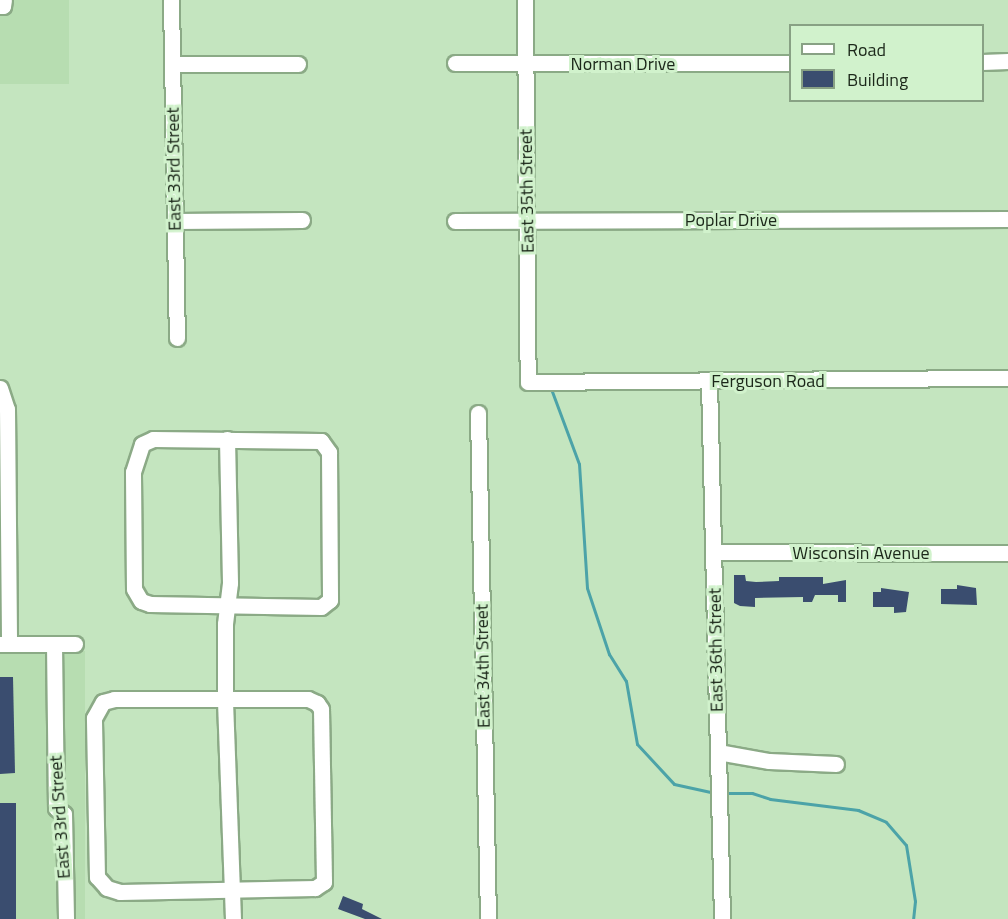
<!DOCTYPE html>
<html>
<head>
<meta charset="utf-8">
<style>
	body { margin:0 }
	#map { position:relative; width:1008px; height:919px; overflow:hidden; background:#c4e5bf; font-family:"Titillium Web",sans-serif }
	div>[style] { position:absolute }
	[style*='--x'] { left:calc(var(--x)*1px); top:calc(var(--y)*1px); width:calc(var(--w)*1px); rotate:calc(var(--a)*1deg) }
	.built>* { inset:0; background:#b7ddb1; transform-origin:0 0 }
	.stream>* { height:3px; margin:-1.5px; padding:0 1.5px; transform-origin:1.5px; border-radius:1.5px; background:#4ca3a8 }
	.building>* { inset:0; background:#3a4d6f; transform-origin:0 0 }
	.roads { filter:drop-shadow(2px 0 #8baa86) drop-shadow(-2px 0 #8baa86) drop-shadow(0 2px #8baa86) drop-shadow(0 -2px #8baa86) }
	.minor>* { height:15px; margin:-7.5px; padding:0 7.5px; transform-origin:7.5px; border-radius:7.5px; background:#fff }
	span { translate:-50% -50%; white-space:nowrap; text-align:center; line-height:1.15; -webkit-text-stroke:6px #d1f2cc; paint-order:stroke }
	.street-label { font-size:18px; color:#1b2719 }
	.legend { position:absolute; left:789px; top:24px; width:195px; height:78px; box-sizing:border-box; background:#d1f2cc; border:2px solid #88a184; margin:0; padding:8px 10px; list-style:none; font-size:18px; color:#1b2719 }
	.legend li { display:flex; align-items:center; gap:12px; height:30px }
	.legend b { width:30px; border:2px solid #88a184 }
</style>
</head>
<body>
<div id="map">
	<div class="built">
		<div style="left:0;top:0;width:69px;height:84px"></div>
		<div style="left:0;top:651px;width:85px;height:268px"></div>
	</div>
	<div class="stream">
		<div style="--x:550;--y:386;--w:83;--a:69.6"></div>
		<div style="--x:579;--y:464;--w:124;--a:86.3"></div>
		<div style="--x:587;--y:588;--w:70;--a:71.6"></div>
		<div style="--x:609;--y:654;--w:32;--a:58"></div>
		<div style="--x:626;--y:681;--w:64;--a:80.1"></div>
		<div style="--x:637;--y:744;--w:54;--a:47.2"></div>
		<div style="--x:674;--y:784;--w:42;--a:12.4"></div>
		<div style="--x:725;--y:793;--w:27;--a:0"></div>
		<div style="--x:752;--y:793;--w:19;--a:18"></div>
		<div style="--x:770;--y:799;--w:89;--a:7.1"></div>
		<div style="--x:858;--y:810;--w:30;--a:23"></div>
		<div style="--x:886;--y:822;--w:30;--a:49"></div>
		<div style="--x:906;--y:845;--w:57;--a:80.9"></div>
		<div style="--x:915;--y:901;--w:18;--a:96"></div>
	</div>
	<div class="building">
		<div style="clip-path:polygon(734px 575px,745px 575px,746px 581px,756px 582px,779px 581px,779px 577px,823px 577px,823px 584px,846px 580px,846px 602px,838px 602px,838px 595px,815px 595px,812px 602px,803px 602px,803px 597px,755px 598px,755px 607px,740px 606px,734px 603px)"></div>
		<div style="clip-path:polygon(957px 585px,976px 588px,977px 605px,941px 604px,941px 589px,957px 589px)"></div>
		<div style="clip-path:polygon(881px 588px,909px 592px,906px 612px,894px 613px,894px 607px,873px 607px,873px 592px,881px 592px)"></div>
		<div style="clip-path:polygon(0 677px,13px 677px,15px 773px,0 774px)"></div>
		<div style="left:0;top:803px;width:16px;height:116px"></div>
		<div style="clip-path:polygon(343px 896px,363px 904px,362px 909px,382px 919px,365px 919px,338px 909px)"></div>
	</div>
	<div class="roads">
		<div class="minor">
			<div style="--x:171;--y:0;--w:338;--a:89"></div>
			<div style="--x:525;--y:0;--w:382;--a:89.6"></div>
			<div style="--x:528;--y:382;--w:480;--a:-0.5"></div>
			<div style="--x:0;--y:6;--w:3;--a:0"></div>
			<div style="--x:3;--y:6;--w:6;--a:-81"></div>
			<div style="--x:982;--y:62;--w:26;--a:-2"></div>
			<div style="--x:455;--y:63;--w:335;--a:0"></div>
			<div style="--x:172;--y:64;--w:126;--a:0"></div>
			<div style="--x:175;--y:221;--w:127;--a:-0.5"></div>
			<div style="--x:455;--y:221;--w:553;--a:-0.21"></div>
			<div style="--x:709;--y:382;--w:537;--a:88.61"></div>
			<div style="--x:0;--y:388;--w:22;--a:72"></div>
			<div style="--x:7;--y:409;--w:235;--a:89.5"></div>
			<div style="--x:478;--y:413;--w:506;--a:88.87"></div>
			<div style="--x:153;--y:439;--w:168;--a:0.7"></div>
			<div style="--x:321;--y:441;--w:14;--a:54"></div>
			<div style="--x:329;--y:452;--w:148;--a:89.6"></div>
			<div style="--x:330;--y:600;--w:11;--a:142"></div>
			<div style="--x:321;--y:607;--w:171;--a:-179"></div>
			<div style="--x:150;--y:604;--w:9;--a:-162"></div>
			<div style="--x:141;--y:601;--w:14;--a:-120"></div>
			<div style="--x:134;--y:589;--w:117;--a:-90.5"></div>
			<div style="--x:133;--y:472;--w:29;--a:-72"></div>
			<div style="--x:142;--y:444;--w:12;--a:-24"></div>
			<div style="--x:227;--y:439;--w:144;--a:88.8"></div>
			<div style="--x:230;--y:583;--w:41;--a:97"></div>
			<div style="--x:225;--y:624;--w:77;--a:90"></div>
			<div style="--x:225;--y:701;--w:218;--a:87.9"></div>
			<div style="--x:714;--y:552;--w:294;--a:0.2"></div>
			<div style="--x:0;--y:644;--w:75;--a:0"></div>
			<div style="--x:54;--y:644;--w:164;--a:89.3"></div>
			<div style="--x:56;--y:808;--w:10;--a:37"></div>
			<div style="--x:64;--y:814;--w:105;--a:88.9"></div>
			<div style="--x:114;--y:699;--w:194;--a:0"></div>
			<div style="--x:308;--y:699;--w:10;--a:24"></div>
			<div style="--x:317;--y:703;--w:7;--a:56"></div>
			<div style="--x:321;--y:709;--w:173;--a:89"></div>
			<div style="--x:324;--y:882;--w:11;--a:146"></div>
			<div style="--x:315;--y:888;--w:195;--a:178.8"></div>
			<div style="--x:120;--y:892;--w:14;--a:-163"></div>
			<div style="--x:107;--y:888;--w:15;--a:-132"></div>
			<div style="--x:97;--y:877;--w:159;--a:-91.1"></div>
			<div style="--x:94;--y:718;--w:18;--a:-61"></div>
			<div style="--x:103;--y:702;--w:11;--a:-15"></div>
			<div style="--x:718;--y:752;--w:52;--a:10"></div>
			<div style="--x:769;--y:761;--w:67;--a:2.6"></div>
		</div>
	</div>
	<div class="street-label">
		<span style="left:623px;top:64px">Norman Drive</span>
		<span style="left:174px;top:169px;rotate:-91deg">East 33rd Street</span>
		<span style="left:527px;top:191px;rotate:-91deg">East 35th Street</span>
		<span style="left:731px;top:220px">Poplar Drive</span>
		<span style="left:768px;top:381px">Ferguson Road</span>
		<span style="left:861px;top:553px">Wisconsin Avenue</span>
		<span style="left:716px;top:650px;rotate:-91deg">East 36th Street</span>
		<span style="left:483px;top:666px;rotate:-91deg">East 34th Street</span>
		<span style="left:60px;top:817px;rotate:-94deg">East 33rd Street</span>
	</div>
	<ul class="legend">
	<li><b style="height:8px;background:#fff"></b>Road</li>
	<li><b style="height:16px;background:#3a4d6f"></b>Building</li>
	</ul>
</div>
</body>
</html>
